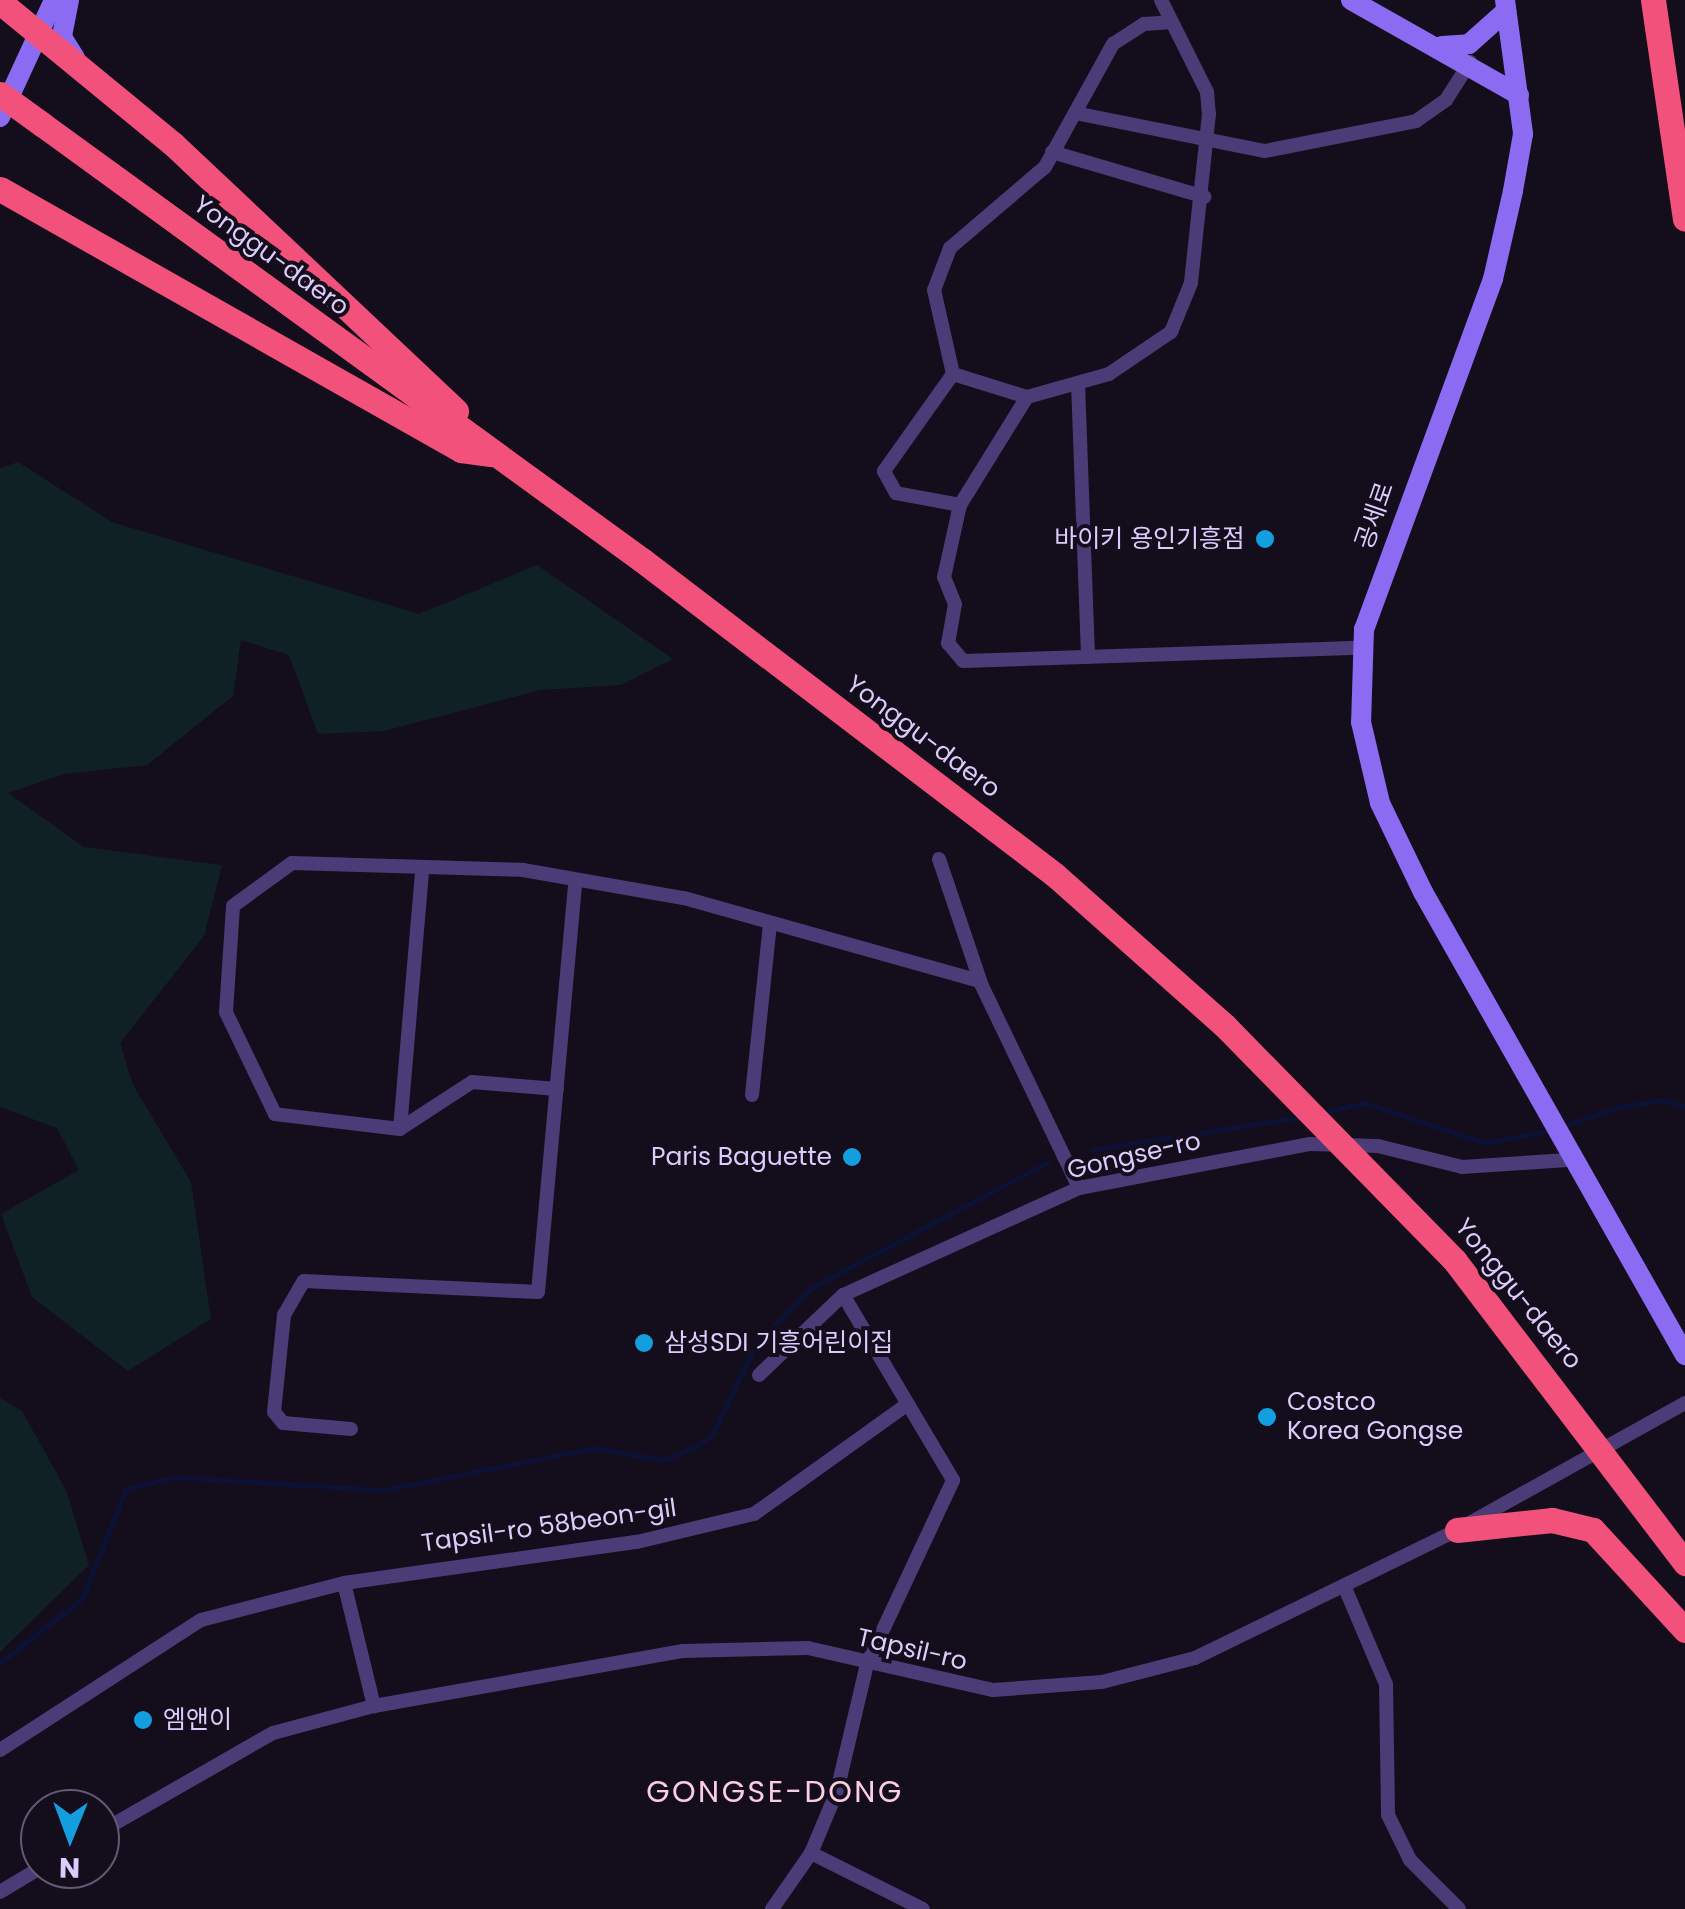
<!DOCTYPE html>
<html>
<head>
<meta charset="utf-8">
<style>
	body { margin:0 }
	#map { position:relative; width:1685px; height:1909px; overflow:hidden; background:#130d1c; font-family:Poppins,"Noto Sans KR",sans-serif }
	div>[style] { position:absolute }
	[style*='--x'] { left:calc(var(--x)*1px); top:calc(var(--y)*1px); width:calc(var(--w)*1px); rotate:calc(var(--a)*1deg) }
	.green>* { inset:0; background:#102125 }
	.stream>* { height:5px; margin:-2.5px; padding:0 2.5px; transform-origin:2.5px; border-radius:2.5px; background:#0c1235 }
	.street>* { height:14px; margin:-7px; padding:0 7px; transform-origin:7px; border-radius:7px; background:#4b3b77 }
	.secondary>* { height:20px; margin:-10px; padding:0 10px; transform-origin:10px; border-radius:10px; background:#8c6bf3 }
	.highway>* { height:25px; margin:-12.5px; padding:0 12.5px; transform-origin:12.5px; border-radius:12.5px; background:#f1517a }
	.highway-bridge>* { height:25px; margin:-12.5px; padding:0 12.5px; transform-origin:12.5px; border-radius:12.5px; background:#f1517a }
	.dots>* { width:28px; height:28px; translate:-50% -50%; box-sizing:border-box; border:5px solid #130d1c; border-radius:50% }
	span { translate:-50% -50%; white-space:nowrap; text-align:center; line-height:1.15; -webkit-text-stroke:8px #130d1c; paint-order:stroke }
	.street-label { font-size:25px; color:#dbccfb }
	.poi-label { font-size:25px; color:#dbccfb }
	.right { translate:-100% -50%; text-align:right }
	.left { translate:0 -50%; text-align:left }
	.quarter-label { font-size:30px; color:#fbcde0; letter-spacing:2.5px }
	.north { position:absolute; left:20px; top:1789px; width:100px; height:100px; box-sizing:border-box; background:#130d1c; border:2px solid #635975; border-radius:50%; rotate:181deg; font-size:28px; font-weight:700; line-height:40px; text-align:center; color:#dbccfb }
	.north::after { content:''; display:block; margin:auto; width:35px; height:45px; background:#139ee0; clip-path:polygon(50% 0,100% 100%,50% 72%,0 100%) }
</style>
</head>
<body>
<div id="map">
	<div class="green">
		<div style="clip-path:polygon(18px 462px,112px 522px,419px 614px,537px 565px,673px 659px,621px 685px,540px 690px,384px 731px,318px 734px,289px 655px,241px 640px,233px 696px,147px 765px,64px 774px,8px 793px,84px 847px,222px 865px,204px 936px,120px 1043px,133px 1085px,191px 1182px,211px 1319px,128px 1371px,32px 1297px,1px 1214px,79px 1170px,57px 1128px,0 1107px,0 468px)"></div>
		<div style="clip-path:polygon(0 1398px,22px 1411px,66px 1490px,89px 1565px,0 1652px)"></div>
	</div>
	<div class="stream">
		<div style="--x:1321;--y:1113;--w:44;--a:-13.1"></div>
		<div style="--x:1364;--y:1103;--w:127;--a:18.3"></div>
		<div style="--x:1485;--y:1143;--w:67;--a:-11.1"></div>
		<div style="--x:1561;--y:1127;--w:60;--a:-19.3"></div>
		<div style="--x:1618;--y:1107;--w:47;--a:-8.7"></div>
		<div style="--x:1664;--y:1100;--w:22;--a:18"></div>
		<div style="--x:1092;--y:1150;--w:212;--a:-9"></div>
		<div style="--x:0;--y:1663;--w:104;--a:-38"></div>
		<div style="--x:82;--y:1599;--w:118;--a:-68.2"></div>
		<div style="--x:126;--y:1489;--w:50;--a:-13.8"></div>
		<div style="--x:175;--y:1477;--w:209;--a:3.6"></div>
		<div style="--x:384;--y:1490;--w:215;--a:-11.3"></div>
		<div style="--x:595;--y:1448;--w:69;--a:10"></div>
		<div style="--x:663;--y:1460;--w:35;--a:-22"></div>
		<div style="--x:696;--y:1447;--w:20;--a:-37"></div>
		<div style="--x:712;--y:1435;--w:101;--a:-64.2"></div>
		<div style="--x:756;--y:1344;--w:78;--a:-45.5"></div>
		<div style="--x:811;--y:1288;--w:268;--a:-28"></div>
	</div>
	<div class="street">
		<div style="--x:1161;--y:0;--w:103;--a:63.4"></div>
		<div style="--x:1207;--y:92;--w:22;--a:85"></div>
		<div style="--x:1209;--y:114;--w:170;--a:96.1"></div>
		<div style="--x:1191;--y:283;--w:53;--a:112.2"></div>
		<div style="--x:1171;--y:332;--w:75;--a:145.9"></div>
		<div style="--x:1109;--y:374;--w:85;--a:164.3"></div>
		<div style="--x:1027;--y:397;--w:127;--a:121.8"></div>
		<div style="--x:960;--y:505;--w:65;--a:-169.4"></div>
		<div style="--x:896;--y:493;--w:25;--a:-119"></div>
		<div style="--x:884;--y:471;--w:119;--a:-54.6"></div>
		<div style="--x:953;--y:374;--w:86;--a:-102.7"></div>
		<div style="--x:934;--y:290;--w:45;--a:-69.1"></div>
		<div style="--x:950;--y:248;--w:125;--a:-40.5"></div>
		<div style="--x:1045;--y:167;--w:141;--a:-61.1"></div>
		<div style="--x:1113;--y:44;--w:37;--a:-33"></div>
		<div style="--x:1144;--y:24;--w:26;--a:-4"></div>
		<div style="--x:1075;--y:113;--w:194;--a:11.3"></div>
		<div style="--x:1265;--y:151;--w:154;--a:-11.2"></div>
		<div style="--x:1416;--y:121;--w:37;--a:-35"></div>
		<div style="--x:1446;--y:100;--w:45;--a:-57.7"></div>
		<div style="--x:1052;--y:152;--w:159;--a:16.4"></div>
		<div style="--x:953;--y:374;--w:77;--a:17.3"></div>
		<div style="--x:1078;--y:383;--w:274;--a:87.9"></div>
		<div style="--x:960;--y:505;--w:74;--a:102.5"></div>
		<div style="--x:944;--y:577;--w:29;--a:68"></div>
		<div style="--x:955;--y:604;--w:40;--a:100"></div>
		<div style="--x:948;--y:643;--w:23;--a:50"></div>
		<div style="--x:963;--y:661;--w:396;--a:-1.9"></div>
		<div style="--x:939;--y:859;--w:134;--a:71.3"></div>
		<div style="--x:982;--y:986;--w:224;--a:64.3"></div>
		<div style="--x:557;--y:1089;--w:85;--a:-175.3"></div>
		<div style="--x:472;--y:1082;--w:86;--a:146.9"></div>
		<div style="--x:400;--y:1129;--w:126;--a:-173.2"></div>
		<div style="--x:275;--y:1114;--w:113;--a:-115.7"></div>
		<div style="--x:226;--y:1012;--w:106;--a:-86.2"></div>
		<div style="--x:233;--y:906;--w:73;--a:-36.1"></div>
		<div style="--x:292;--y:863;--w:231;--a:1.7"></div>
		<div style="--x:523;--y:870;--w:163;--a:9.9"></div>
		<div style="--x:684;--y:898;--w:307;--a:15.7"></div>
		<div style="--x:752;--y:1095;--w:172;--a:-84"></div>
		<div style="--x:400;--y:1129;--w:258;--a:-85.1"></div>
		<div style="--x:759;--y:1375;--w:116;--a:-43.6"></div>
		<div style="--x:843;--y:1295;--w:259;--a:-24.4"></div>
		<div style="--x:1079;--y:1188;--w:234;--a:-10.8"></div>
		<div style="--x:1309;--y:1144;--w:69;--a:1.7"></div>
		<div style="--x:1378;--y:1146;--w:87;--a:14"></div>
		<div style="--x:1462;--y:1167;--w:106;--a:-3.8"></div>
		<div style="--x:351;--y:1429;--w:68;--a:-175"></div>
		<div style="--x:283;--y:1423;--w:14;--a:-129"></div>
		<div style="--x:274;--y:1412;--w:98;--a:-84.1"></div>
		<div style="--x:284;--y:1315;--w:39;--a:-60"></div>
		<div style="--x:304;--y:1281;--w:234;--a:2.7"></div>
		<div style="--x:538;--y:1292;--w:411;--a:-84.8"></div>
		<div style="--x:344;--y:1583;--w:296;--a:-8"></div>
		<div style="--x:637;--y:1542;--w:120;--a:-13.5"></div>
		<div style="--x:754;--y:1514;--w:186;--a:-35.6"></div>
		<div style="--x:1345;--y:1588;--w:104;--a:66.9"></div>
		<div style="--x:1386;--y:1684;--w:131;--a:89.1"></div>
		<div style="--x:1388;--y:1815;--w:50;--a:63.9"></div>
		<div style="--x:1410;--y:1860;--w:69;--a:45"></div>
		<div style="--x:0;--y:1750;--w:239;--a:-32.9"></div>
		<div style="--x:201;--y:1620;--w:148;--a:-14.5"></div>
		<div style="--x:344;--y:1583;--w:127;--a:76.3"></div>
		<div style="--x:100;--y:1832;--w:199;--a:-29.8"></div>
		<div style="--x:273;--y:1733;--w:105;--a:-15"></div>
		<div style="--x:374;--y:1706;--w:314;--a:-10.1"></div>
		<div style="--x:683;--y:1651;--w:125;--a:-1.4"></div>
		<div style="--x:808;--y:1648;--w:190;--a:12.8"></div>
		<div style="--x:993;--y:1690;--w:109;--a:-4.2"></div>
		<div style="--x:1102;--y:1682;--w:96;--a:-14.5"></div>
		<div style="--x:1195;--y:1658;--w:292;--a:-26"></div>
		<div style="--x:1457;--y:1530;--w:261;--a:-29.1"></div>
		<div style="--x:811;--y:1853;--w:125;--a:26.6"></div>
		<div style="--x:0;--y:1892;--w:47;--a:-31"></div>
		<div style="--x:772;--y:1909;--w:68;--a:-55.1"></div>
		<div style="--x:811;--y:1853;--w:67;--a:-67.2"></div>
		<div style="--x:837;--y:1791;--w:130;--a:-76.7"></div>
		<div style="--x:867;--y:1664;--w:203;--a:-64.9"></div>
		<div style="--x:953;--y:1480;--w:215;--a:-120.7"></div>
	</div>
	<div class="secondary">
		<div style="--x:69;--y:0;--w:38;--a:101"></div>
		<div style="--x:62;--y:37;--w:25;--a:58"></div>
		<div style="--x:1351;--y:0;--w:193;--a:29.5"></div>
		<div style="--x:1505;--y:0;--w:135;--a:82.3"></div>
		<div style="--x:1523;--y:134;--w:58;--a:100"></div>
		<div style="--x:1513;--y:191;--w:90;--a:102.8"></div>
		<div style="--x:1493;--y:279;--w:373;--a:110.2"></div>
		<div style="--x:1364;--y:629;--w:93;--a:91.8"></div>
		<div style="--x:1361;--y:722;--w:83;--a:76.8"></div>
		<div style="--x:1380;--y:803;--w:99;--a:64.2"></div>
		<div style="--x:1423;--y:892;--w:532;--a:60.5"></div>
		<div style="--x:1442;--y:46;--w:27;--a:-4"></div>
		<div style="--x:1469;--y:44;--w:50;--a:-41.7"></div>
		<div style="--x:0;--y:117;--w:129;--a:-65.2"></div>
	</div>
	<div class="highway">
		<div style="--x:1653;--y:0;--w:221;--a:81.7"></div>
		<div style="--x:0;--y:2;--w:224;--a:39.4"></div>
		<div style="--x:173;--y:144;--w:389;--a:43.3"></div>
		<div style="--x:43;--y:125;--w:740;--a:35.99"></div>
		<div style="--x:642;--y:560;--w:519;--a:37.33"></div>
		<div style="--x:1055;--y:875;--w:226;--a:41.6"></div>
		<div style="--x:0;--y:189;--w:530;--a:29.52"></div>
		<div style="--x:461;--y:450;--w:30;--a:8"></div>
		<div style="--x:1457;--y:1530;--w:96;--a:-6"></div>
		<div style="--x:1552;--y:1520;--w:42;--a:13.7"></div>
		<div style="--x:1593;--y:1530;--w:136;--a:47.4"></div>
	</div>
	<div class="highway-bridge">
		<div style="--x:0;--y:94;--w:53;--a:35.8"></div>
		<div style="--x:1224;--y:1025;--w:330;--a:45.6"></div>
		<div style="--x:1455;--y:1261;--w:380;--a:52.7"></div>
	</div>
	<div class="dots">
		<div style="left:1265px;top:539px;background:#139ee0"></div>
		<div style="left:852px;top:1157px;background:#139ee0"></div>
		<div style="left:644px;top:1343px;background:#139ee0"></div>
		<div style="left:1267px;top:1417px;background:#139ee0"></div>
		<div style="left:143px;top:1720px;background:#139ee0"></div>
	</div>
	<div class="street-label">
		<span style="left:271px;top:256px;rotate:36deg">Yonggu-daero</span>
		<span style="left:1375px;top:516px;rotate:-71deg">공세로</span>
		<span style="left:923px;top:737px;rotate:37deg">Yonggu-daero</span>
		<span style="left:1134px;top:1156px;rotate:-13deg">Gongse-ro</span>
		<span style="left:1518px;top:1294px;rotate:51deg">Yonggu-daero</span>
		<span style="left:549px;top:1526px;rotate:-8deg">Tapsil-ro 58beon-gil</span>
		<span style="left:912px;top:1650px;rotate:13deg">Tapsil-ro</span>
	</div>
	<div class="poi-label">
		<span class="right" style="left:1245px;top:539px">바이키 용인기흥점</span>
		<span class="right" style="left:832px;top:1157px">Paris Baguette</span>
		<span class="left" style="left:664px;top:1343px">삼성SDI 기흥어린이집</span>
		<span class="left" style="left:1287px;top:1417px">Costco<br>Korea Gongse</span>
		<span class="left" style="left:163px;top:1720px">엠앤이</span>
	</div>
	<div class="quarter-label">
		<span style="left:775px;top:1792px">GONGSE-DONG</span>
	</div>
	<div class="north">N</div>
</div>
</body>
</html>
